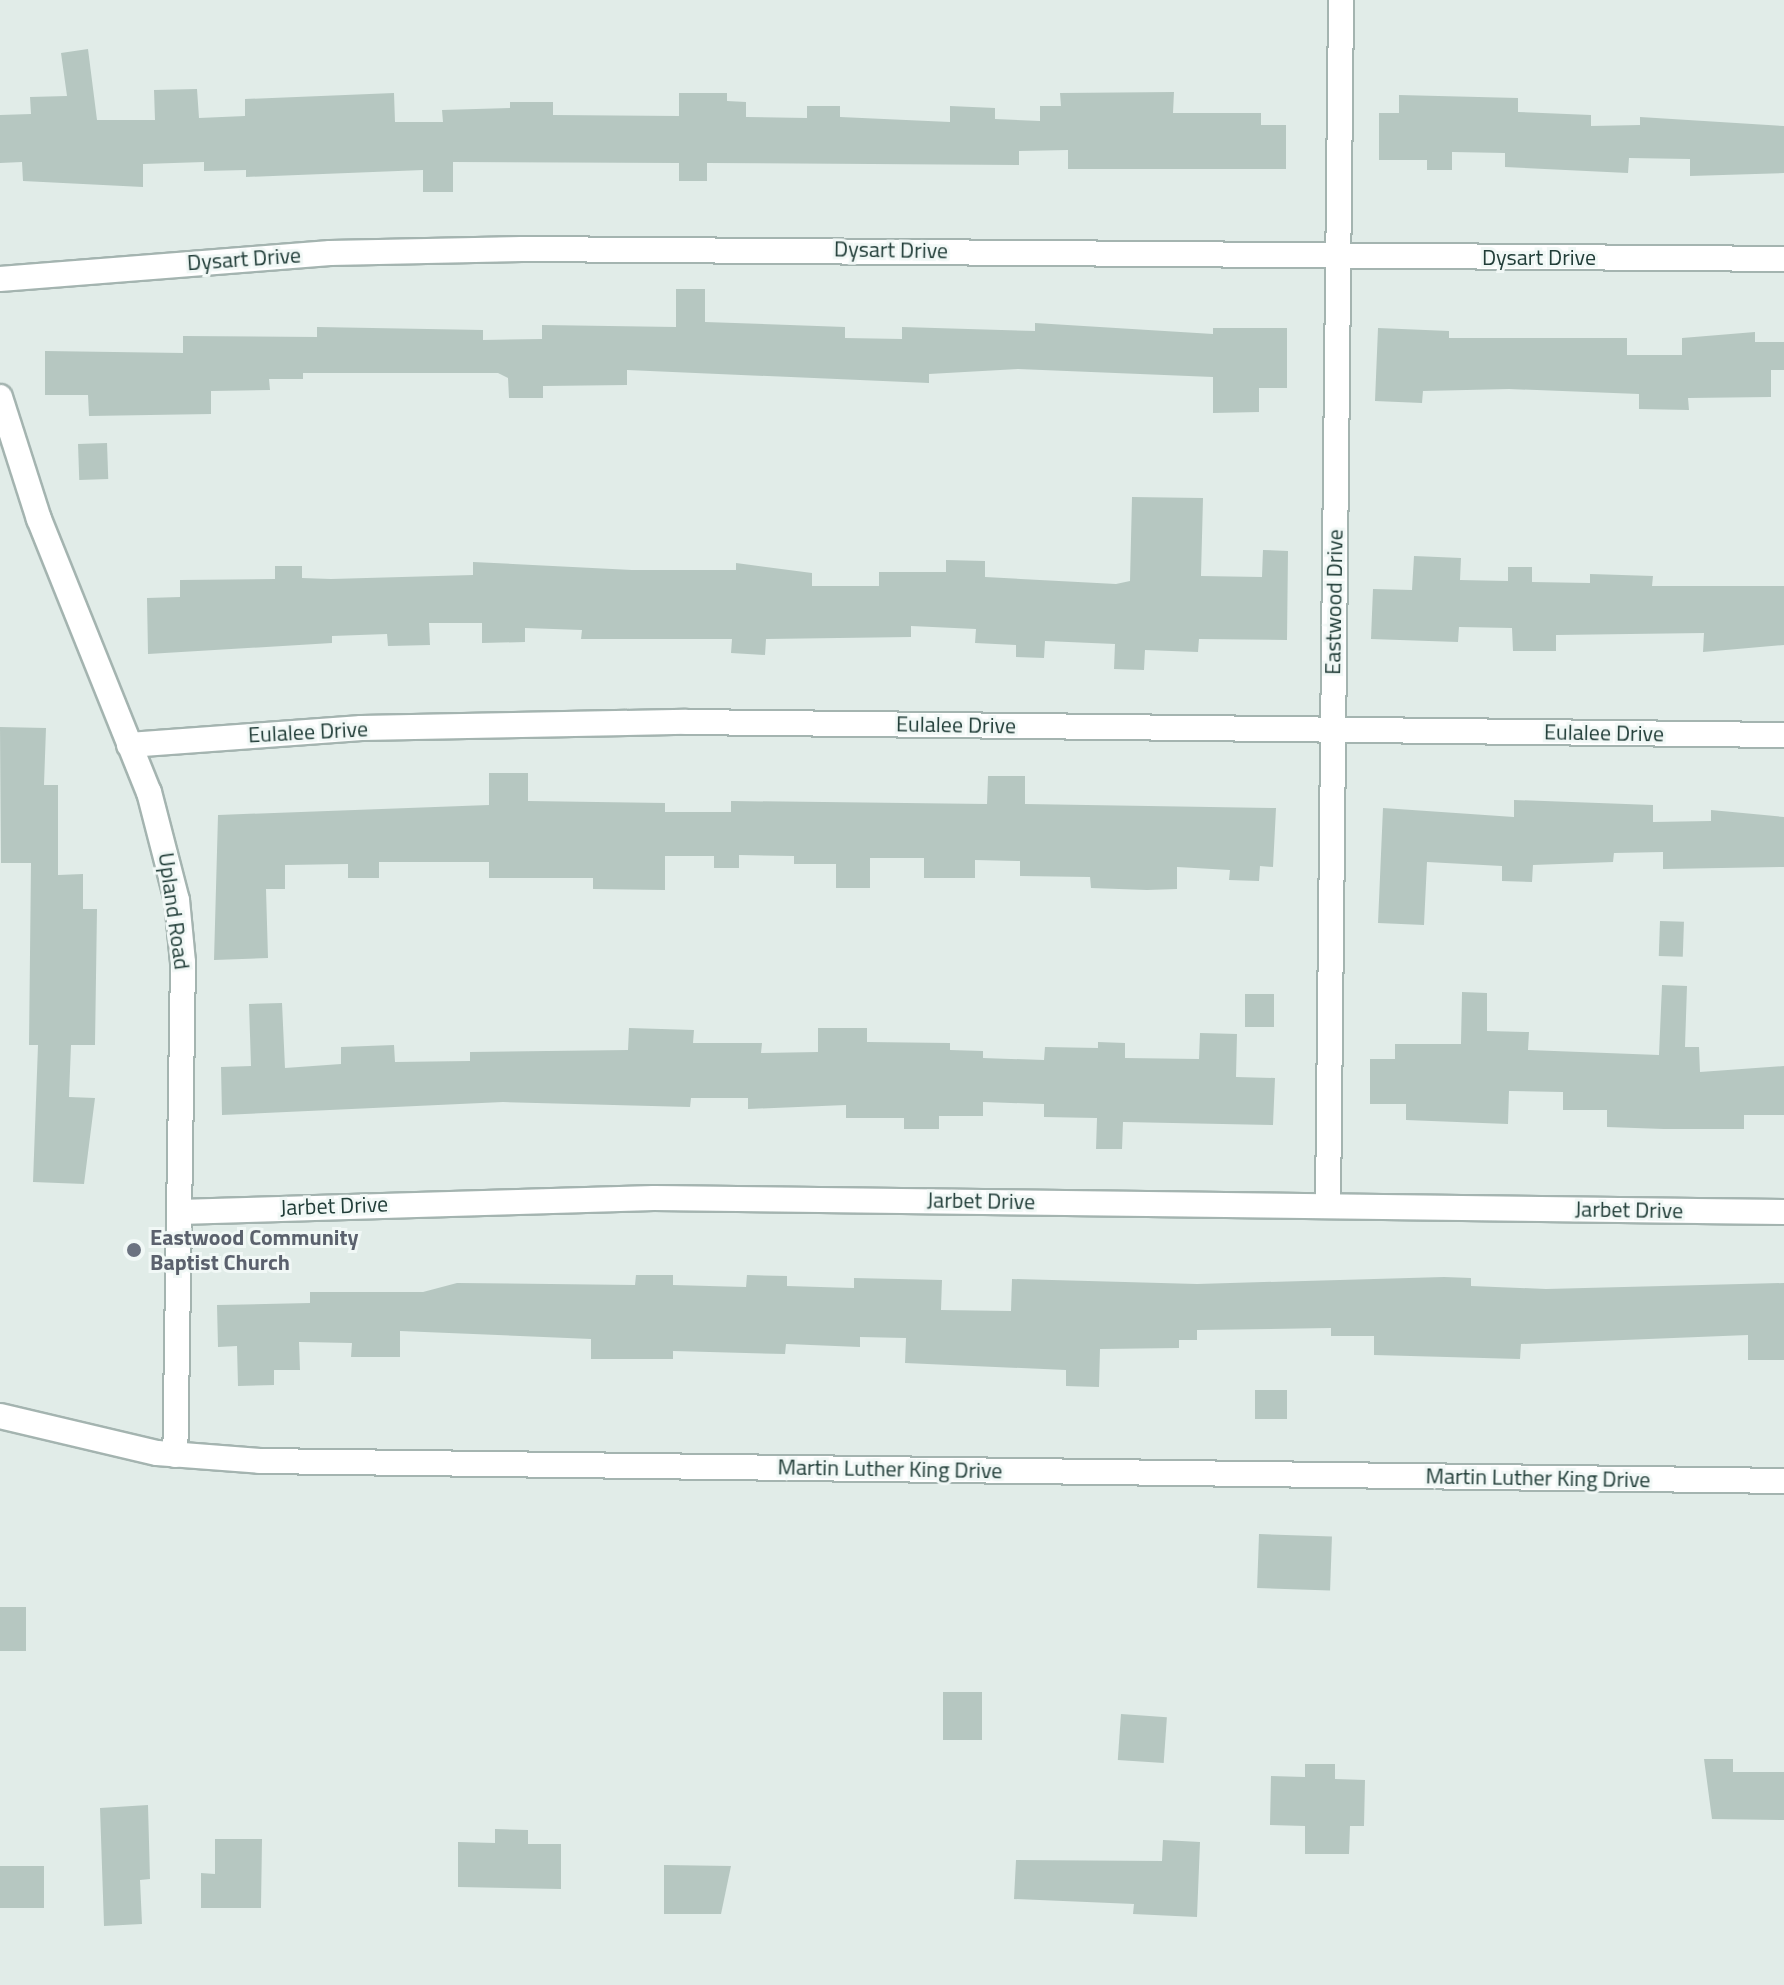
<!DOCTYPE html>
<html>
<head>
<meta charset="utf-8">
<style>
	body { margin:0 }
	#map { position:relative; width:1784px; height:1985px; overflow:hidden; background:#e1ece8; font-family:"Titillium Web",sans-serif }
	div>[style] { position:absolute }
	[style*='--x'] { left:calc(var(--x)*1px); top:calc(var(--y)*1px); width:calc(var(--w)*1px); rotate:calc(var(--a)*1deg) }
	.building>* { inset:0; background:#b6c7c1; transform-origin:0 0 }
	.roads { filter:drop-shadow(2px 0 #a4b4b0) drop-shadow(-2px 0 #a4b4b0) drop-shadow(0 2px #a4b4b0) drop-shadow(0 -2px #a4b4b0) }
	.street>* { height:24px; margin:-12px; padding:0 12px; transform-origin:12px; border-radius:12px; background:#fff }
	.secondary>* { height:24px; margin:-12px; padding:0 12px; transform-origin:12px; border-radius:12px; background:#fff }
	.dots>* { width:22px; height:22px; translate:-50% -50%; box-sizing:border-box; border:4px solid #f1f8f6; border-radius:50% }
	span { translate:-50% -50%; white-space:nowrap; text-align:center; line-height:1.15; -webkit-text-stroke:6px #f1f8f6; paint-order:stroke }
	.street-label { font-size:22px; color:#213d38 }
	.worship-label { font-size:22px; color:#5b616d; font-weight:700 }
	.left { translate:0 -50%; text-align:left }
</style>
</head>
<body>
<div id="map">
	<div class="building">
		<div style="clip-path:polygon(88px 49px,97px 120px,155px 120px,154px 90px,197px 89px,199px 118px,245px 116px,245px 99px,394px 93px,395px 122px,443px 122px,442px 110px,510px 108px,510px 102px,553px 102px,553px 115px,679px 116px,679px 93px,727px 93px,727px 101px,746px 102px,746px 117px,807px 118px,807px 106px,840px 106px,840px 117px,950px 122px,950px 106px,995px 108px,995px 119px,1040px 121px,1040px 106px,1061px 106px,1060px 93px,1174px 92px,1173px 113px,1261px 113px,1261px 125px,1286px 125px,1286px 169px,1068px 169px,1068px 150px,1019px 151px,1019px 165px,707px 163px,707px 181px,679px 181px,679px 163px,453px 162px,453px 192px,423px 192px,423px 170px,246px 177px,246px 170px,204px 171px,204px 162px,143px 164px,143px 187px,23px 181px,22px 162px,0 163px,0 115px,31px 114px,30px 97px,67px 96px,61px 53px)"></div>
		<div style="clip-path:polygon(1399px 95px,1518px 98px,1518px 112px,1591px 115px,1591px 126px,1640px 125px,1640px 117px,1784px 126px,1784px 173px,1690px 176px,1690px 159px,1629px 158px,1628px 173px,1505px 167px,1505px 153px,1452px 152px,1452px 170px,1427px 170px,1427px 160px,1379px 160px,1379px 113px,1399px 113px)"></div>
		<div style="clip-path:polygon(676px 289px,705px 289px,705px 322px,845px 327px,845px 338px,902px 339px,902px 327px,1035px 331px,1035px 323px,1213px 334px,1213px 328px,1287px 328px,1287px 388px,1259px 388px,1259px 412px,1213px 413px,1213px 377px,1018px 369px,929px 374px,929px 383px,627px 370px,627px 385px,543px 386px,543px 398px,509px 398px,508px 378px,498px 373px,303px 373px,303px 379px,269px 379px,270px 390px,211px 391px,211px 414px,89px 416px,88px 395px,45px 395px,45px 351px,183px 353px,183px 336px,317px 337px,317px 327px,483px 330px,483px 340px,542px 339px,542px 325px,676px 327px)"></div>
		<div style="clip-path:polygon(1378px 328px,1449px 331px,1449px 338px,1627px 338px,1627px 355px,1682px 355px,1682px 338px,1755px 332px,1755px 342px,1784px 342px,1784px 370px,1771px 370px,1771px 397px,1688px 398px,1689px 410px,1639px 409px,1639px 394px,1509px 389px,1423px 391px,1422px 403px,1375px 401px)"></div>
		<div style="left:107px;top:443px;width:36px;height:29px;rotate:88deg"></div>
		<div style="clip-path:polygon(1132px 497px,1203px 498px,1201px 576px,1262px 577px,1263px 550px,1288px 551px,1287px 640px,1199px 639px,1198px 652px,1145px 650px,1144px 670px,1114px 669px,1115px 644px,1045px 641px,1044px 658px,1016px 657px,1016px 645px,975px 643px,976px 629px,911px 626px,911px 637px,766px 639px,765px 655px,731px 653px,732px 639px,581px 639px,582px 630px,525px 628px,525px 642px,482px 643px,482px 623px,429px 623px,430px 645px,388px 646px,387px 634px,332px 636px,332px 643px,148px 654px,147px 598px,180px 597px,180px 580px,275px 579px,275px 566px,302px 566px,302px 578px,331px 579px,473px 575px,473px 562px,632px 570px,736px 570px,736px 563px,812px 573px,812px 586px,879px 586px,879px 572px,946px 572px,946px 560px,985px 561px,985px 577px,1116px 584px,1130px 581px)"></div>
		<div style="clip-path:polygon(1414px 556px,1461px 558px,1460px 580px,1508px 581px,1508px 567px,1532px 567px,1532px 582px,1590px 583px,1590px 574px,1653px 576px,1652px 586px,1784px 586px,1784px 645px,1703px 652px,1704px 633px,1556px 635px,1556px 651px,1513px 651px,1512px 628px,1459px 627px,1458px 642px,1371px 639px,1373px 589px,1412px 590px)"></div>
		<div style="clip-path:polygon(0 727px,46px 728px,44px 785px,58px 785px,58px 875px,83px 874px,83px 909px,97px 909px,95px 1045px,71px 1045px,69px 1097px,95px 1098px,84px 1184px,33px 1182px,38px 1045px,29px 1045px,31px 863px,1px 863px)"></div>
		<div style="clip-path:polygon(489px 773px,528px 773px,528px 801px,665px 803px,665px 812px,731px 812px,731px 801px,987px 804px,988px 776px,1025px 776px,1025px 804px,1276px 808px,1273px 867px,1260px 866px,1259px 881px,1229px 880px,1230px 870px,1177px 867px,1177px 889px,1147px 890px,1091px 888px,1090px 877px,1020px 876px,1020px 861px,975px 860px,975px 878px,924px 878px,924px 858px,870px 858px,870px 888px,836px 888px,836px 864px,794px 864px,794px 856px,739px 855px,739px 868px,714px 868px,714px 856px,665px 856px,665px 890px,593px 889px,593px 878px,489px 878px,489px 862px,379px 862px,379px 878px,348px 878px,348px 864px,285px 865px,285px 889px,266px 889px,268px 958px,214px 960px,218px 815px,489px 805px)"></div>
		<div style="clip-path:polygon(1514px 800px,1653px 805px,1653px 822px,1711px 821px,1711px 810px,1784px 817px,1784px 867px,1663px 869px,1663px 852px,1614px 853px,1613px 862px,1533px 865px,1532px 882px,1502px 881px,1502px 866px,1427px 862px,1424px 925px,1378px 923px,1383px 808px,1514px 817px)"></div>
		<div style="left:1660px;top:921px;width:24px;height:35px;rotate:2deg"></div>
		<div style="clip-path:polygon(1662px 985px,1687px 986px,1685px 1047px,1699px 1047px,1700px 1072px,1784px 1066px,1784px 1115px,1744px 1115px,1744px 1129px,1664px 1129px,1607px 1127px,1607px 1110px,1563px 1110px,1563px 1092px,1509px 1091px,1508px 1124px,1406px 1120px,1406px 1104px,1370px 1104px,1370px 1059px,1395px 1059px,1395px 1044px,1461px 1044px,1462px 992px,1487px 993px,1487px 1031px,1529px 1032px,1528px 1050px,1659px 1055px)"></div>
		<div style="left:1245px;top:994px;width:29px;height:33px"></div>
		<div style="clip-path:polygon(282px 1003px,285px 1068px,341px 1064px,341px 1047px,394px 1045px,395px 1062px,470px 1061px,470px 1052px,628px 1050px,629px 1028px,694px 1030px,693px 1043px,762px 1043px,761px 1053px,818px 1052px,818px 1028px,867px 1028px,867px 1042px,950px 1043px,950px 1050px,983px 1051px,983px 1058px,1044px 1060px,1045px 1047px,1098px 1048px,1098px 1042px,1125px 1043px,1125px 1058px,1199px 1059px,1200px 1033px,1237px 1034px,1236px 1077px,1275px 1078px,1273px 1125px,1123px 1122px,1122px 1149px,1096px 1149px,1097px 1118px,1044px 1117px,1044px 1104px,983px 1102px,983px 1116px,939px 1116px,939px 1129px,904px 1129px,904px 1118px,846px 1118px,846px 1105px,748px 1109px,748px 1098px,691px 1098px,690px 1107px,503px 1102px,222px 1115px,221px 1067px,251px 1066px,249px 1004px)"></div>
		<div style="clip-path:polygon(636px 1275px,673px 1275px,673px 1285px,746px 1287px,747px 1275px,787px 1276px,787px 1286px,854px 1288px,854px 1278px,942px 1280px,941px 1310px,1011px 1311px,1012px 1279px,1197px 1284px,1444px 1277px,1471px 1278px,1471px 1286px,1546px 1289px,1784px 1283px,1784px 1360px,1748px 1360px,1748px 1335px,1521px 1344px,1520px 1359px,1374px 1355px,1374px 1336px,1331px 1336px,1331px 1328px,1197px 1330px,1197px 1340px,1179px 1340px,1179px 1348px,1100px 1349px,1099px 1387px,1066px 1386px,1066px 1370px,905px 1363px,906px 1338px,860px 1337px,860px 1347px,786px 1344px,785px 1354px,673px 1351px,673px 1359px,591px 1359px,591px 1339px,400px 1331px,400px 1357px,351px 1357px,352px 1343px,299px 1342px,300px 1370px,274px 1370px,274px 1385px,238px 1386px,237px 1346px,218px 1347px,217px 1305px,310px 1303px,310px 1292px,423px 1292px,457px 1283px,635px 1285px)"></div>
		<div style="left:1255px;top:1390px;width:32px;height:29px"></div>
		<div style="left:1259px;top:1534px;width:73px;height:54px;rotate:2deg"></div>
		<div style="left:0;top:1607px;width:26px;height:44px"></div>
		<div style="left:943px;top:1692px;width:39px;height:48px"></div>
		<div style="left:1121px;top:1714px;width:46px;height:46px;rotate:4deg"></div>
		<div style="clip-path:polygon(1704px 1759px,1733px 1759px,1733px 1772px,1784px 1772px,1784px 1820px,1712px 1819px)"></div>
		<div style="clip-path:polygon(1305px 1764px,1335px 1764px,1335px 1779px,1365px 1780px,1364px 1826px,1350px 1826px,1349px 1854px,1305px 1854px,1305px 1826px,1270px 1825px,1271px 1776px,1305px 1777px)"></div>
		<div style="clip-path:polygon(148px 1805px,150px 1879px,140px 1880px,142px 1924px,104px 1926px,100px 1808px)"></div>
		<div style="clip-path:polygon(495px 1829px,528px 1830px,528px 1844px,561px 1844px,561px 1889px,458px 1887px,458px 1842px,495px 1843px)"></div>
		<div style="clip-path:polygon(215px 1839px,262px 1839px,261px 1908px,201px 1908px,201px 1873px,215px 1874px)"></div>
		<div style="clip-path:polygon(1163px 1840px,1200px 1842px,1197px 1917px,1133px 1914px,1134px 1904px,1014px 1899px,1016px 1860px,1162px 1861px)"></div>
		<div style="clip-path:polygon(664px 1865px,731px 1866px,721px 1914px,664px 1914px)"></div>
		<div style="left:0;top:1866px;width:44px;height:42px"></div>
	</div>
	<div class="roads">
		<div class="street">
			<div style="--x:0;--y:279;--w:331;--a:-4.5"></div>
			<div style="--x:330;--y:253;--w:192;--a:-1.2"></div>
			<div style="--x:522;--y:249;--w:1262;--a:0.45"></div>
			<div style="--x:129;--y:745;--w:233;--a:-4.2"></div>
			<div style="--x:361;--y:728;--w:325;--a:-1.1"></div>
			<div style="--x:686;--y:722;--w:1098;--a:0.68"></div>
			<div style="--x:1328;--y:1205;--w:1205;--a:-89.38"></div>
			<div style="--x:179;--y:1212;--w:475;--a:-1.7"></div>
			<div style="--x:654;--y:1198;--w:1130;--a:0.71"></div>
		</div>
		<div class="secondary">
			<div style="--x:0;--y:397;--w:128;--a:72.3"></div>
			<div style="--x:39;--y:519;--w:294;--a:68.1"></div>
			<div style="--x:149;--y:792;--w:112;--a:75.5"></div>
			<div style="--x:177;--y:900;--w:62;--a:84.5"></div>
			<div style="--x:183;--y:962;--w:493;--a:90.9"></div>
			<div style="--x:0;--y:1416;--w:161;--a:13.3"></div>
			<div style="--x:157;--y:1453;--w:103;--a:4.4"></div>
			<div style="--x:260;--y:1461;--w:1524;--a:0.75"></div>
		</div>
	</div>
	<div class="dots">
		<div style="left:134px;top:1250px;background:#6b7280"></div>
	</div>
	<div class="street-label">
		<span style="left:891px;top:250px;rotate:1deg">Dysart Drive</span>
		<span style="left:1539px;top:258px">Dysart Drive</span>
		<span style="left:244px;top:259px;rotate:-4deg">Dysart Drive</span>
		<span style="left:1334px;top:602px;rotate:-89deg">Eastwood Drive</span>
		<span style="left:956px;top:725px;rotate:1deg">Eulalee Drive</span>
		<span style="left:308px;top:732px;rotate:-3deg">Eulalee Drive</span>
		<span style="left:1604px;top:733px;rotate:1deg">Eulalee Drive</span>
		<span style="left:174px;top:911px;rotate:82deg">Upland Road</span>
		<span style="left:981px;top:1201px;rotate:1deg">Jarbet Drive</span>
		<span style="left:334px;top:1206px;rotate:-2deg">Jarbet Drive</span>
		<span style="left:1629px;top:1210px;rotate:1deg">Jarbet Drive</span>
		<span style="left:890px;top:1469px;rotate:1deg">Martin Luther King Drive</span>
		<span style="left:1538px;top:1478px;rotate:1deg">Martin Luther King Drive</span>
	</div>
	<div class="worship-label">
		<span class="left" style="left:150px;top:1250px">Eastwood Community<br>Baptist Church</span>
	</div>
</div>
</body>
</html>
